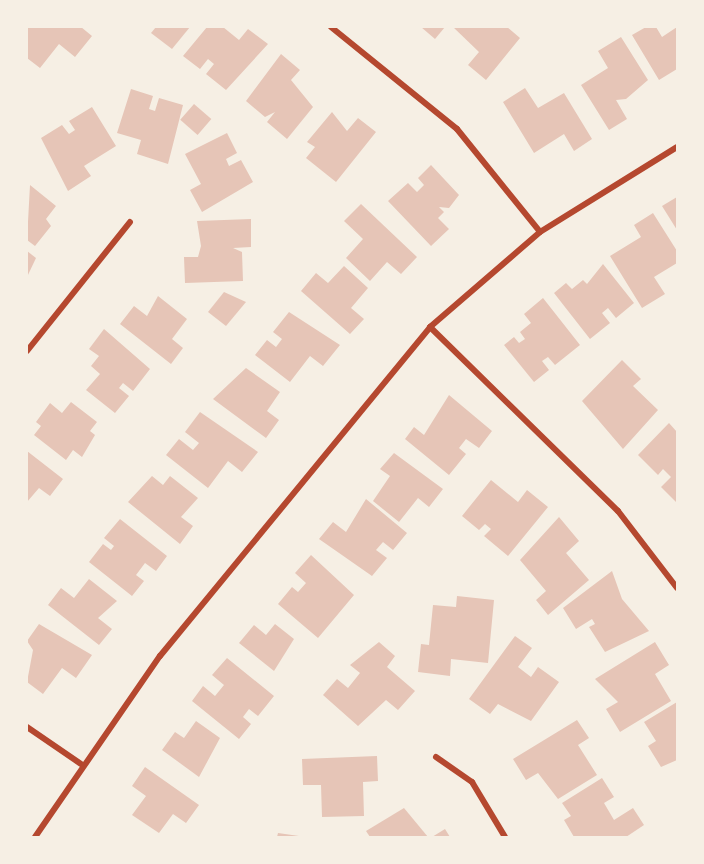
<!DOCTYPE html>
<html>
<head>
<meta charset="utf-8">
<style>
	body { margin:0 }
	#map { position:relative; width:704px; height:864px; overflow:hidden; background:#f6efe4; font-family:Karla,sans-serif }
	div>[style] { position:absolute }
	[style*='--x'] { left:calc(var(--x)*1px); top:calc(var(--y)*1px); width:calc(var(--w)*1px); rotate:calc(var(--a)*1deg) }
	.building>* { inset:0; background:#e6c5b7; transform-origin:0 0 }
	.minor>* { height:6px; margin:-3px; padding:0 3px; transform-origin:3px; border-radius:3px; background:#b5482f }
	span { translate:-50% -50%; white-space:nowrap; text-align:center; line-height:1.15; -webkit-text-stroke:4.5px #f6efe4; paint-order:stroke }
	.frame { position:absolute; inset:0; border:28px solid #f6efe4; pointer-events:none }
</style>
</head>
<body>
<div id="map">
	<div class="building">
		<div style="clip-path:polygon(27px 27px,81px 27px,92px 36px,75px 57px,59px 44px,40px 68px,27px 58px)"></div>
		<div style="clip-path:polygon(156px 27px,190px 27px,172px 49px,151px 33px)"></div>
		<div style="clip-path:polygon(207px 27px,223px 27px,239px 40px,248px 29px,268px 44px,226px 90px,206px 74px,214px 64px,208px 59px,200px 69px,183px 56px)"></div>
		<div style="clip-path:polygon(421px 27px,445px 27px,435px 39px)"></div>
		<div style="clip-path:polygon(453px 27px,507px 27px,520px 38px,486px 80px,468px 65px,479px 52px)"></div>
		<div style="clip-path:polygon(646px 27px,656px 27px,662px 37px,677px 27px,677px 69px,659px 80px,632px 35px)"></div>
		<div style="clip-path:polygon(621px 37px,648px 80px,626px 99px,616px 100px,627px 119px,609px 130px,581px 85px,608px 68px,598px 51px)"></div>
		<div style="clip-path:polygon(281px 54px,300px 70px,291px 80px,313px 107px,287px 139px,267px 122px,275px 112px,265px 117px,246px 101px)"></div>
		<div style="clip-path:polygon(525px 88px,538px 108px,564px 93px,592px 139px,574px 151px,564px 134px,534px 153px,503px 102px)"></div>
		<div style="clip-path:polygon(131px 89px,153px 96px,149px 109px,155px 111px,159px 98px,183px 105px,168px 164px,137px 154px,141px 140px,117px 133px)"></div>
		<div style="left:194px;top:104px;width:23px;height:21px;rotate:41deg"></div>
		<div style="clip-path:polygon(92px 107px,116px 146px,84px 166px,91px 176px,68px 191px,41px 138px,62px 125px,69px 134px,75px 130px,69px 121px)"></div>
		<div style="clip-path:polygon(332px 112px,347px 131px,358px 118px,376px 132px,336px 182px,306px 158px,315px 147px,307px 142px)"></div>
		<div style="clip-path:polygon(227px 133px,237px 153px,226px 159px,229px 166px,241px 160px,253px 182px,202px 212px,190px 190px,201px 184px,185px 154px)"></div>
		<div style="clip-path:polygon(431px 165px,459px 195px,449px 208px,439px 207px,444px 212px,438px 218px,449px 229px,431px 246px,388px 201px,408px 183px,417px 192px,424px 185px,418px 178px)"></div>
		<div style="clip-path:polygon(30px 185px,56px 206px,46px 219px,51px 226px,35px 246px,27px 240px)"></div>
		<div style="clip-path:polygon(677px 197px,677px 230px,662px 206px)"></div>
		<div style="clip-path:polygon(361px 204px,417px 257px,401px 274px,387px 262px,370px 281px,346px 258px,363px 239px,344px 221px)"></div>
		<div style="clip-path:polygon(653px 213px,677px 251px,677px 263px,654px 277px,665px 294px,642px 308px,610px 256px,641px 237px,634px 225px)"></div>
		<div style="clip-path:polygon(251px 219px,251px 247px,233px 248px,242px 252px,243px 281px,185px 283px,184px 257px,198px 257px,201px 246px,197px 221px)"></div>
		<div style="clip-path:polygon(27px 251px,36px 258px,27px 277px)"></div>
		<div style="clip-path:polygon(603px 264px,634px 303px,616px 318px,608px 308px,602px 313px,610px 323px,590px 339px,554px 293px,566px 283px,572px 289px,583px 280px,587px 284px)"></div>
		<div style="clip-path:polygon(344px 266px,368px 288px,351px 308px,364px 319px,350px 334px,301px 291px,316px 273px,328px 283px)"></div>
		<div style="clip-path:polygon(224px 292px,246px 302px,226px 326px,208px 312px)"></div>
		<div style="clip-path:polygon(158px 296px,187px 319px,172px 339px,183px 348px,171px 364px,120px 324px,134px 306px,147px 316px)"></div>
		<div style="clip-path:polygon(543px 298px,580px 345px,555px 365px,548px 357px,542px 361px,549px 370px,534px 382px,504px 345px,514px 337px,519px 343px,525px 339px,520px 332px,531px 323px,524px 314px)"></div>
		<div style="clip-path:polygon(289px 312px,340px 345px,323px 366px,310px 356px,290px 382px,255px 355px,267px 340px,276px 347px,282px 339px,273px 332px)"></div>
		<div style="clip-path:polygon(104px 329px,150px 369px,133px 391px,123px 383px,119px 388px,129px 396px,115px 413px,86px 390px,100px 374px,91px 366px,99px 356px,89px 349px)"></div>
		<div style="clip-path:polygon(622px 360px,641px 379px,633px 386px,658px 410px,623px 449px,582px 401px)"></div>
		<div style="clip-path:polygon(246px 368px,280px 392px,267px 411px,279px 420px,266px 438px,213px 399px)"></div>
		<div style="clip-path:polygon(449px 395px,492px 431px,479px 448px,466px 439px,459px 448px,466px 454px,449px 475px,405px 439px,414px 427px,424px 435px)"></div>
		<div style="clip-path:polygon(71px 402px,97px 422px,90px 431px,95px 435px,82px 457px,73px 450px,66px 460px,34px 435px,41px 426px,36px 422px,50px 403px,62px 413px)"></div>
		<div style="clip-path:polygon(200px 412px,258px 452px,242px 472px,228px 461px,208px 488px,166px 455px,179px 439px,193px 450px,199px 443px,185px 432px)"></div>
		<div style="clip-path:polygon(669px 423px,677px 432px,677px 503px,661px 487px,671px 477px,663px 469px,658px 475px,638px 455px)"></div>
		<div style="clip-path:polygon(27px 451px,63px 479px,50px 496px,39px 488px,27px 502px)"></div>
		<div style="clip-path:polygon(394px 453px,443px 489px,429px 507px,418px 498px,399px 522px,373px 501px,390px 476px,380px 469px)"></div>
		<div style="clip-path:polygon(152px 476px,163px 485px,170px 476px,198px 498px,181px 517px,193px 526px,180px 544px,128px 502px)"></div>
		<div style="clip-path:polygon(491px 480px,518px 502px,527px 490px,548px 507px,508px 556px,484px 536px,491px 529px,485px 524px,479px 530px,462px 516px)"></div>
		<div style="clip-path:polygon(366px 499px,407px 533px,393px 550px,383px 542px,376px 550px,387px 558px,372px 576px,319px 539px,333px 522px,346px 532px)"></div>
		<div style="clip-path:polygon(559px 517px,579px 541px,566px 553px,589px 580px,548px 615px,536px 600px,546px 591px,520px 560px)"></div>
		<div style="clip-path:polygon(120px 519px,167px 556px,156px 571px,145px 563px,136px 575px,144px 581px,132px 596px,89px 562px,103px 544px,111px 550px,114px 546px,104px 538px)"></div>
		<div style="clip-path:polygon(311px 555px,354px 595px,318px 638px,278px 604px,292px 587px,298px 592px,306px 583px,295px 573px)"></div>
		<div style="clip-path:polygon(612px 571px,622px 599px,649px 631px,605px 652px,589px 627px,595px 624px,592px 619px,576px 629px,563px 608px)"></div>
		<div style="clip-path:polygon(89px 579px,117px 601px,98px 618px,112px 629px,99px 645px,48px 605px,61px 588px,74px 598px)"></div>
		<div style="clip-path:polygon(457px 596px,494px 600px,488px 663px,451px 659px,450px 676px,418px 672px,421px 644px,429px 645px,433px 605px,456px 607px)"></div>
		<div style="clip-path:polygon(39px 624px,92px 655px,76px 678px,62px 668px,43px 694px,27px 682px,33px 650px,27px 641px)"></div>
		<div style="clip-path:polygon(275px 624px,294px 639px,274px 671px,239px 643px,254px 625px,266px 635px)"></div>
		<div style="clip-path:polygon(515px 636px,532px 648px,518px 667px,531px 677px,538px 667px,559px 682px,531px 721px,498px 704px,490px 714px,469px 699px)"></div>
		<div style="clip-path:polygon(379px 642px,395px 656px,387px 667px,415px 691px,398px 710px,386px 700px,358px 726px,323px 695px,337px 679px,348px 688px,360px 673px,350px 665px)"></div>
		<div style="clip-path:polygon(655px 642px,669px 665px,655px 674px,671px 701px,620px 732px,606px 709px,618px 702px,595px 679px)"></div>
		<div style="clip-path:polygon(227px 658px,274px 696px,258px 716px,249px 709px,243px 717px,251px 724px,239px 739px,192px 701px,203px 686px,215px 696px,224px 685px,212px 675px)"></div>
		<div style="clip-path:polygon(677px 702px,677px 760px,661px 767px,648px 746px,656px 741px,644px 722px)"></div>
		<div style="clip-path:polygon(577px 720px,589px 738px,578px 745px,597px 775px,558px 799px,538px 773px,526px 780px,513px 759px)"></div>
		<div style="clip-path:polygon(196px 721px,220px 738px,199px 777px,162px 750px,175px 732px,184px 738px)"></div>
		<div style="clip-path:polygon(377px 756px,378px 781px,363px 782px,364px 816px,322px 817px,321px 785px,303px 785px,302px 759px)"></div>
		<div style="clip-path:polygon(145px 767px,199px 805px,186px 823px,173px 814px,159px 833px,132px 815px,146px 796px,132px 786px)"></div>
		<div style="clip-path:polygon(602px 778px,614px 797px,604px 803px,614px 820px,633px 808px,644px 825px,626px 837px,574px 837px,564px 820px,571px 816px,562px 803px)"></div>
		<div style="clip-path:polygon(404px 808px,428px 837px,370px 837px,366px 831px)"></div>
		<div style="clip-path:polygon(445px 829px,450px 837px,432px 837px)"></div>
		<div style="clip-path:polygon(278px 833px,299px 836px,299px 837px,277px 837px)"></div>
	</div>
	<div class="minor">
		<div style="--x:331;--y:27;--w:162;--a:39"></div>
		<div style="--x:457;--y:129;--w:132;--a:51.1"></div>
		<div style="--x:430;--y:327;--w:263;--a:44.4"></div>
		<div style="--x:618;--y:511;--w:97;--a:52.5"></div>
		<div style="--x:27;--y:351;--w:165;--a:-51.4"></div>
		<div style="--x:27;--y:727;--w:65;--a:34.4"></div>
		<div style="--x:436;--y:757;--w:44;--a:34.8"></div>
		<div style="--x:472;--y:782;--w:64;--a:59"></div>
		<div style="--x:35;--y:837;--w:220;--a:-55.4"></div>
		<div style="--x:160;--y:656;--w:426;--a:-50.6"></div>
		<div style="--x:430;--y:327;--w:145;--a:-40.8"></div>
		<div style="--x:540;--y:232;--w:161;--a:-31.8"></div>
	</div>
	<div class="frame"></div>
</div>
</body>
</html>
